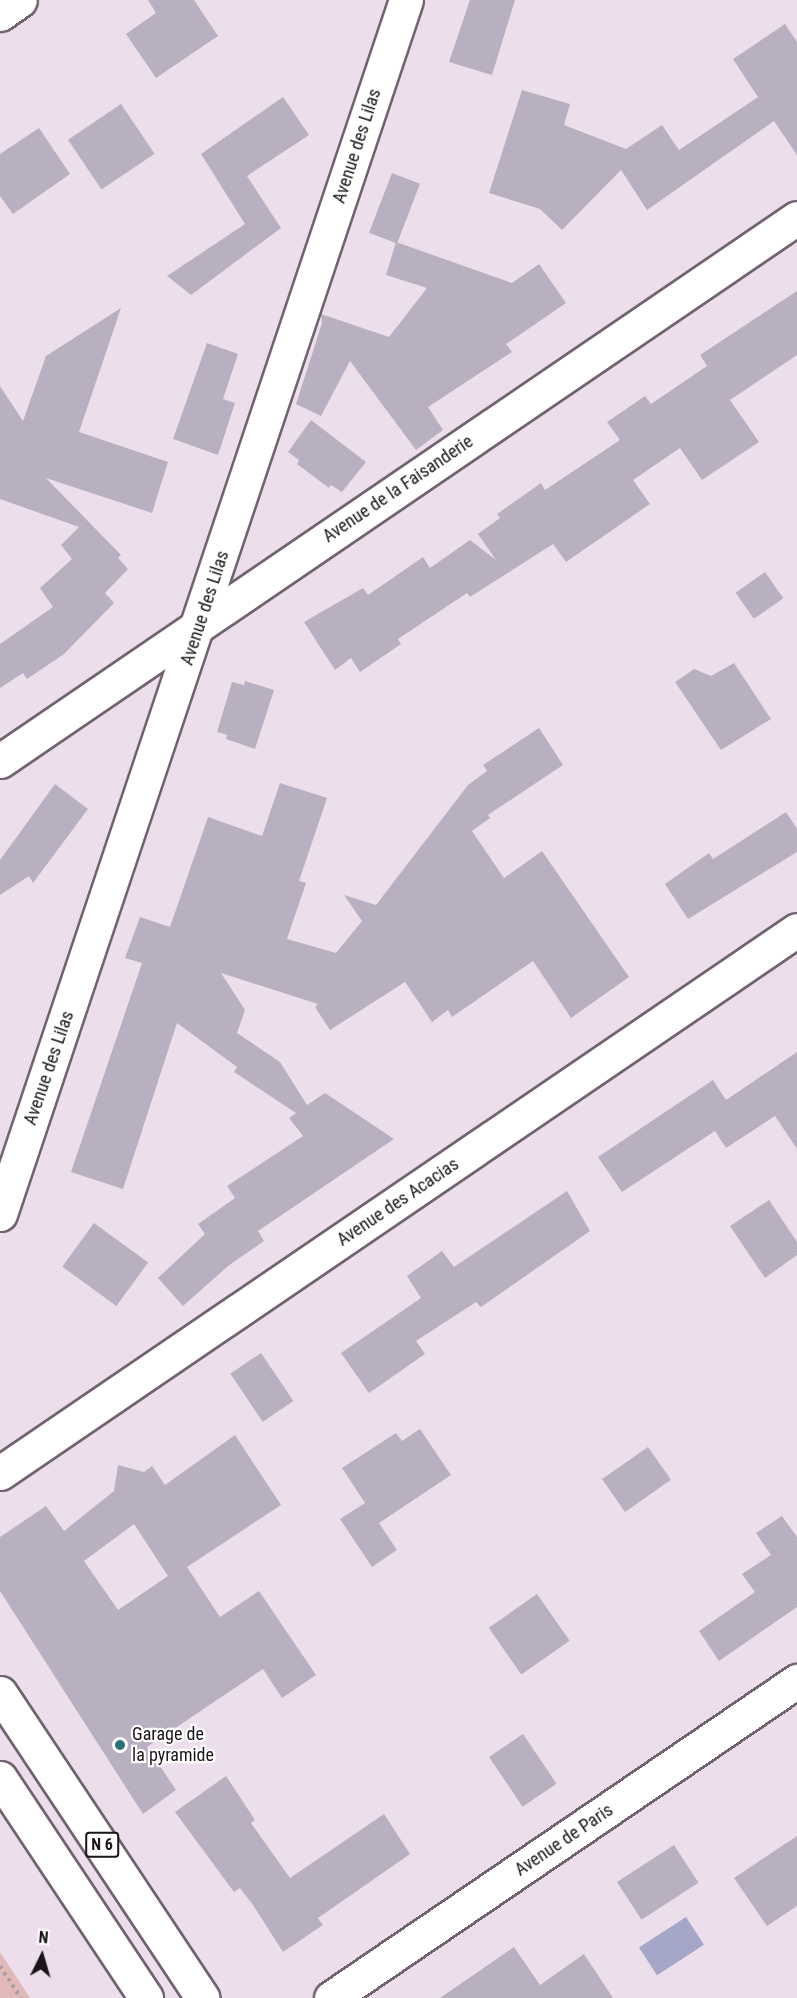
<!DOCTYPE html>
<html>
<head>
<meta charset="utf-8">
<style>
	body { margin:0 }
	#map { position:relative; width:797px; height:1998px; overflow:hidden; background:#eddeec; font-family:"Roboto Condensed",sans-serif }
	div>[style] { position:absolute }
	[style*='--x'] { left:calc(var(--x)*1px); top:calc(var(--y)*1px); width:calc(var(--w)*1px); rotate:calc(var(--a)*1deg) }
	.green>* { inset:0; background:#e0b9b8 }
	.water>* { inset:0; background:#a4a7c8; transform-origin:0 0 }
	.building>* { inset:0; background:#b8b0c1; transform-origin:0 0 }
	.path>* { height:4px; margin-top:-2px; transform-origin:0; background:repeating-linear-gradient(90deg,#a79ba6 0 3px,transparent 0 7.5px) }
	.roads { filter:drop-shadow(2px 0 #71636f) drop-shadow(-2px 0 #71636f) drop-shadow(0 2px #71636f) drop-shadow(0 -2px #71636f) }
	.street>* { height:33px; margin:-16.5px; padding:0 16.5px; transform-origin:16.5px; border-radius:16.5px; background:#fff }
	.primary>* { height:33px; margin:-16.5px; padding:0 16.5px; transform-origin:16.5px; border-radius:16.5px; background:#fff }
	.dots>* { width:16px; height:16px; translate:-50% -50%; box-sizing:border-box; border:3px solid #fff; border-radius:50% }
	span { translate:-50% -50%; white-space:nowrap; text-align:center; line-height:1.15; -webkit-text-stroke:4.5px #fff; paint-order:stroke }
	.shield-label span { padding:2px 4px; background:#fff; border:2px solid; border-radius:4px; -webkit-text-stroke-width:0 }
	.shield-label { font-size:16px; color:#1b151a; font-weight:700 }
	.street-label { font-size:18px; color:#1b151a }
	.poi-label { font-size:18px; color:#1b151a }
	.left { translate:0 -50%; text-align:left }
	.north { position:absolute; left:12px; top:1926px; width:60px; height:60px; -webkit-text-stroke:4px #fff; paint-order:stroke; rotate:5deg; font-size:16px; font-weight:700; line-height:24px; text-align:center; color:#1b151a }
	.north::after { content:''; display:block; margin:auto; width:21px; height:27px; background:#1b151a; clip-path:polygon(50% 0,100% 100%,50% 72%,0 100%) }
</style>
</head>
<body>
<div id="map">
	<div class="green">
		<div style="clip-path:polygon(0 1952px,30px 1998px,0 1998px)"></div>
	</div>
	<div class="water">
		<div style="left:686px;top:1917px;width:33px;height:56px;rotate:57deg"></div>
	</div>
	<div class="building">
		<div style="clip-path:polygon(148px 0,194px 0,218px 36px,156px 78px,126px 34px,156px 13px)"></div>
		<div style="clip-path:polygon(470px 0,515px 0,492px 75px,449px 62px)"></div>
		<div style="clip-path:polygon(785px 24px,797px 42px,797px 155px,774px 121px,647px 210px,621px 170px,562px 230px,540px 209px,489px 193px,522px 90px,570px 104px,564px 125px,626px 149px,662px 125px,679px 150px,758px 97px,733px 59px)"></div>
		<div style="clip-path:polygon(283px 97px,309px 135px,247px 176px,281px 228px,191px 295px,167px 276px,245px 224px,201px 154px)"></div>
		<div style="left:121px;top:104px;width:60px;height:64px;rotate:56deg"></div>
		<div style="clip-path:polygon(39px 128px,70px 174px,13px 214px,0 196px,0 154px)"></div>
		<div style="left:392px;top:173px;width:30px;height:64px;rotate:21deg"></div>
		<div style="clip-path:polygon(396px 242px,512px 283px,539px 264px,566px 303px,506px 344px,512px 352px,428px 407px,443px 430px,416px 450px,350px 361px,321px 416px,296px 404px,322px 323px,321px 314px,389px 337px,427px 288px,386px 275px)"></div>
		<div style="clip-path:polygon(797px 291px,797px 355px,730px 400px,759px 442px,702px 480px,680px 448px,633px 480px,650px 504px,566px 562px,553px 544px,470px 597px,467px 593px,398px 639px,401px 644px,360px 672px,351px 658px,335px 670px,304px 622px,363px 588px,368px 595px,423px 557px,430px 568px,470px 540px,496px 560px,478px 534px,500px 518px,497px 514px,541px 483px,545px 490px,620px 440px,607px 422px,645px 396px,651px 404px,707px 366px,700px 355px)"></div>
		<div style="clip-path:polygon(121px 308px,79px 432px,168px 462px,152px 513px,46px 478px,121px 555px,118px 558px,128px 569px,105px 593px,114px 603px,64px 654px,27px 679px,23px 673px,0 688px,0 644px,53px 607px,40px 588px,72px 559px,61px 545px,79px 527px,0 499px,0 386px,23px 421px,46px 356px)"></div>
		<div style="clip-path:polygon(207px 343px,238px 354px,223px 399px,235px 403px,218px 455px,173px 439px)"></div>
		<div style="clip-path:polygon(311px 420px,366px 462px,342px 492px,331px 485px,329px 488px,297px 464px,299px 460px,288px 452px)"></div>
		<div style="left:765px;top:572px;width:32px;height:36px;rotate:55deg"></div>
		<div style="clip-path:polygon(734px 663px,771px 719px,721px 750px,675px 682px,694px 669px,711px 676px)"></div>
		<div style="clip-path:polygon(245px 681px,274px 690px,255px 749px,226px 739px,227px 735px,217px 732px,232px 682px,244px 685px)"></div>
		<div style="clip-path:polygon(539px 728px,563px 765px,488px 815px,490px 818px,472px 831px,504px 878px,542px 851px,629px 977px,571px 1018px,533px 961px,452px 1017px,448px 1010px,432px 1022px,405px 982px,330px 1030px,315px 1007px,318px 1004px,221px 973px,245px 1010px,237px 1033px,280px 1062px,307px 1105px,325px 1093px,394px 1139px,258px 1231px,264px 1241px,228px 1266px,183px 1306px,158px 1278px,205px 1234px,198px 1224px,235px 1198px,227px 1186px,303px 1136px,289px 1118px,296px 1113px,234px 1072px,237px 1067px,177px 1023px,123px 1189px,71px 1172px,142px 963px,125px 958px,140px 917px,170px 927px,208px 817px,262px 836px,280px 783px,327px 798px,299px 881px,306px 883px,287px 939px,336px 953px,362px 921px,344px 895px,376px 905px,468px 785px,487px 771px,483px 765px)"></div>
		<div style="clip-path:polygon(55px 784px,88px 809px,33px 883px,29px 876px,0 895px,0 860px)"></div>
		<div style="clip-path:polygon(786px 812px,797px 829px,797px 852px,688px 919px,665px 884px,709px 853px,713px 859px)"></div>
		<div style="clip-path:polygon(797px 1052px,797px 1149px,775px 1116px,726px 1148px,715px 1131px,622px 1192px,598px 1157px,713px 1080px,726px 1100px)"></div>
		<div style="clip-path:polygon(567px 1191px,590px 1231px,481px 1307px,476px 1302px,416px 1341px,425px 1354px,369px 1393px,341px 1353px,421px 1298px,407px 1276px,442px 1251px,454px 1267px)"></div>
		<div style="clip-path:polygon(769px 1200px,797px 1242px,797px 1255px,765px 1278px,730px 1226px)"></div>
		<div style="left:94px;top:1223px;width:67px;height:54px;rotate:36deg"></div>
		<div style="left:261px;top:1353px;width:58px;height:37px;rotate:56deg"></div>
		<div style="clip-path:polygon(420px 1429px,451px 1475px,379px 1523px,397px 1550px,372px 1567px,340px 1519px,365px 1503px,342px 1468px,396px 1433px,402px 1441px)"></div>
		<div style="clip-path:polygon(evenodd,235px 1435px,281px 1505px,187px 1567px,220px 1617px,259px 1591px,316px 1675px,282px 1698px,263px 1669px,147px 1747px,176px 1790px,143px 1814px,0 1591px,0 1537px,46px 1506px,64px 1531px,114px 1491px,118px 1465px,144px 1472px,152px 1466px,165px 1485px,235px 1435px,134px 1524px,168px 1576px,118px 1610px,84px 1561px,134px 1524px)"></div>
		<div style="left:648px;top:1447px;width:40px;height:56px;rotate:55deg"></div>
		<div style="clip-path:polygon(782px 1516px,797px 1537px,797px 1607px,719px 1661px,699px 1631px,755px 1592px,742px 1574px,771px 1555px,756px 1533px)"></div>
		<div style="left:537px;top:1594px;width:57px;height:59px;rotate:55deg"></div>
		<div style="left:523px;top:1734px;width:60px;height:41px;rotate:56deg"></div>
		<div style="clip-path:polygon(226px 1776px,255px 1820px,251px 1823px,290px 1878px,384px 1814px,410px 1854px,318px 1918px,323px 1925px,283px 1952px,253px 1905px,240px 1888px,234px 1892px,175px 1812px)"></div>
		<div style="clip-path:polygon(797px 1836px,797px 1906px,767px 1926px,734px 1878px)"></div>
		<div style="left:674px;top:1845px;width:45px;height:68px;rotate:57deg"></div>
		<div style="clip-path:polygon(514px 1947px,540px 1985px,584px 1954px,613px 1998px,440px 1998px)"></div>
	</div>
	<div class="path">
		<div style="--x:0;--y:1966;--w:38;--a:57"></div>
	</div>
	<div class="roads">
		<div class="street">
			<div style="--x:0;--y:14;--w:24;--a:-35"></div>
			<div style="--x:0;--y:761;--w:964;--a:-34.27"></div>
			<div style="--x:0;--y:1214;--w:1280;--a:-71.51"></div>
			<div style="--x:0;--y:1473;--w:964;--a:-34.27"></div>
			<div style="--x:331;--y:1998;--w:564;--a:-34.23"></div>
		</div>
		<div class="primary">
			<div style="--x:0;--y:1693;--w:366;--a:56.4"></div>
			<div style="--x:0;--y:1778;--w:264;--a:56.4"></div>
		</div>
	</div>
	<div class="dots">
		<div style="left:120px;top:1745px;background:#29727c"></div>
	</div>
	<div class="shield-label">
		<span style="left:102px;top:1845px">N 6</span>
	</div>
	<div class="street-label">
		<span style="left:357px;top:146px;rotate:-72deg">Avenue des Lilas</span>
		<span style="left:398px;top:489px;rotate:-34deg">Avenue de la Faisanderie</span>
		<span style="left:205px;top:608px;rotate:-72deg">Avenue des Lilas</span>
		<span style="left:49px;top:1068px;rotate:-71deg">Avenue des Lilas</span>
		<span style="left:398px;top:1202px;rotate:-34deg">Avenue des Acacias</span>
		<span style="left:564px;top:1840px;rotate:-34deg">Avenue de Paris</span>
	</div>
	<div class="poi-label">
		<span class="left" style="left:132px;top:1745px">Garage de<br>la pyramide</span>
	</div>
	<div class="north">N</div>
</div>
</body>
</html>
